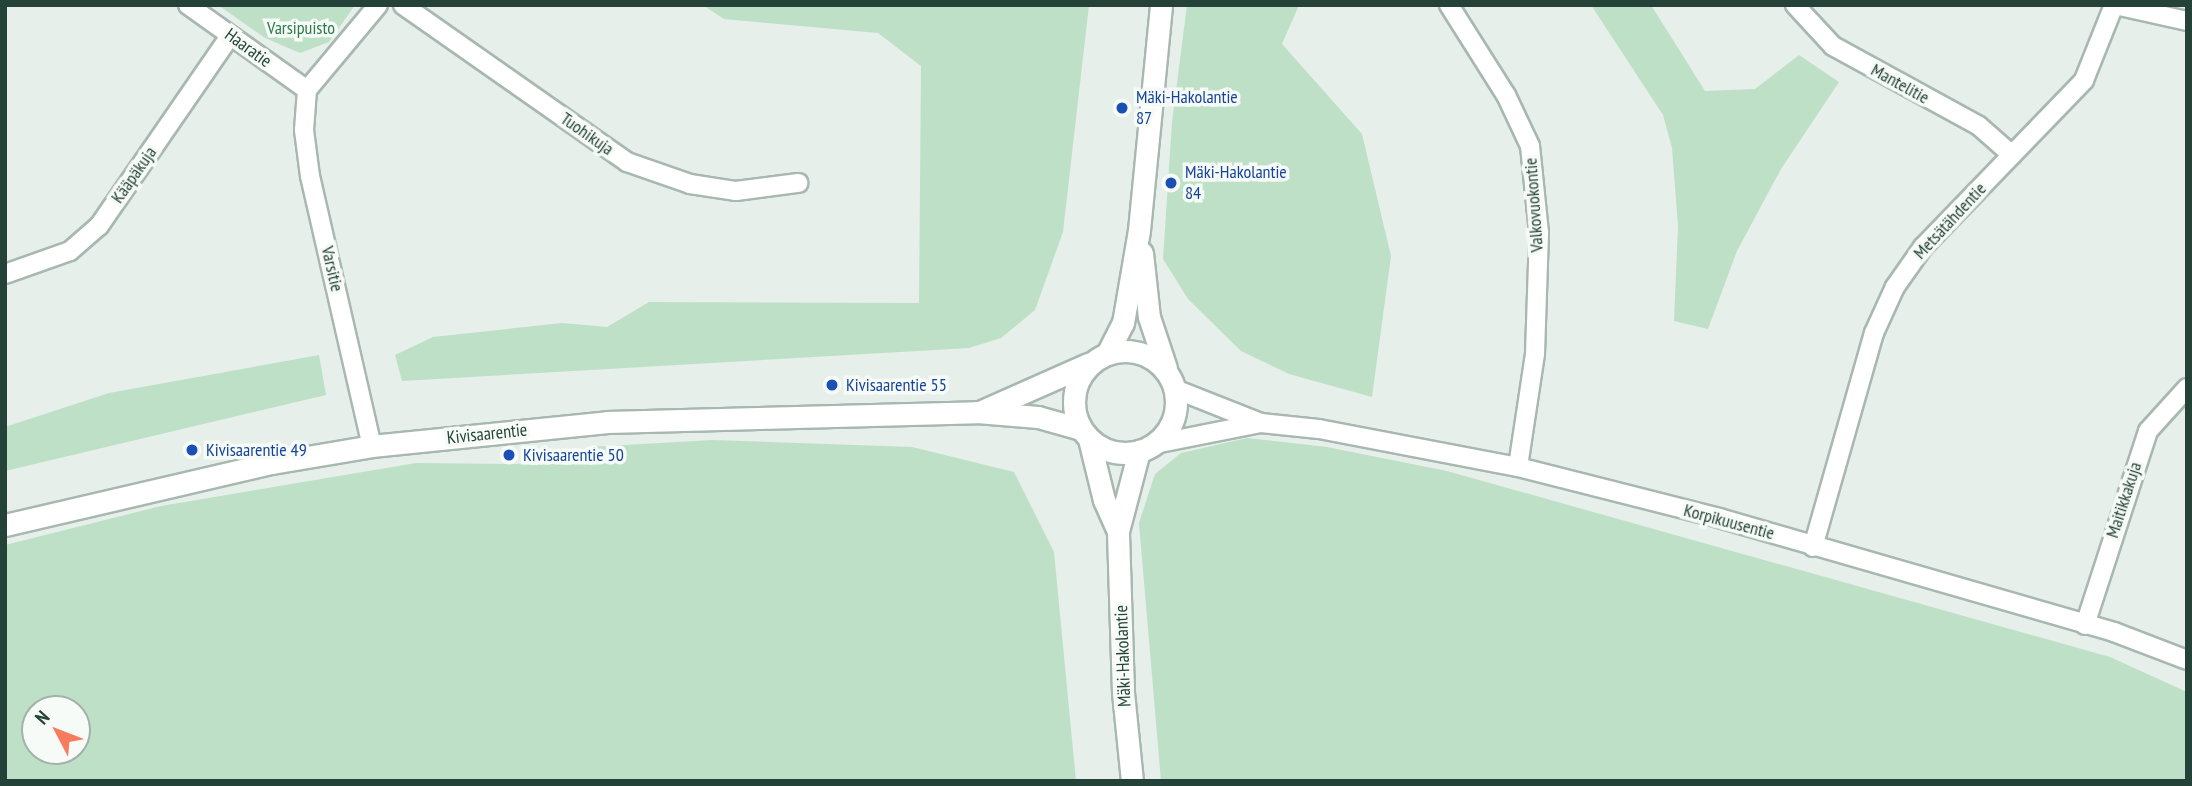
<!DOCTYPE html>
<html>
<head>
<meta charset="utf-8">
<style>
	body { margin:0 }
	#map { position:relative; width:2192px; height:786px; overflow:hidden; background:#e6efea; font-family:"PT Sans Narrow",sans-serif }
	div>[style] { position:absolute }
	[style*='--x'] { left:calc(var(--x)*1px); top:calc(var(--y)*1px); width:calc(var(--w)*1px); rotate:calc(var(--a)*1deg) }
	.green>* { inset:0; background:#bee0c6 }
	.roads { filter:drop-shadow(2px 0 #a8b8b1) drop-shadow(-2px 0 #a8b8b1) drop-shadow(0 2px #a8b8b1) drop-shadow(0 -2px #a8b8b1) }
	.street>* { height:18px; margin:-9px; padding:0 9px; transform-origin:9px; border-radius:9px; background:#fff }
	.secondary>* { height:21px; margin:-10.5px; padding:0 10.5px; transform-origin:10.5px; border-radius:10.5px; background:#fff }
	.secondary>.ring { margin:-10.5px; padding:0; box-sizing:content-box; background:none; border:21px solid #fff; border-radius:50% }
	.dots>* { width:19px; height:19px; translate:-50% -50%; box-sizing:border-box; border:4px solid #f7fbf8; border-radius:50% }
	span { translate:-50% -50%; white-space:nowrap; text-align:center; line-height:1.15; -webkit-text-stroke:7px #f7fbf8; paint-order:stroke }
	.park-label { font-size:18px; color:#2c7a47 }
	.street-label { font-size:18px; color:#244238 }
	.transit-label { font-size:18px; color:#164399 }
	.left { translate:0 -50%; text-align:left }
	.frame { position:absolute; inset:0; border:7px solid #244238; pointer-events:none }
	.north { position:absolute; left:21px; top:695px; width:70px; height:70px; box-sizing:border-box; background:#f7fbf8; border:2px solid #a3b1ab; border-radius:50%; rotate:312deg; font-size:19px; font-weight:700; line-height:28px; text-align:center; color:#244238 }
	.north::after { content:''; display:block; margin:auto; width:24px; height:32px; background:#f57d5e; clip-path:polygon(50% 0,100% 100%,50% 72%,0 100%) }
</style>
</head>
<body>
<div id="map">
	<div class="green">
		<div style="clip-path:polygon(218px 5px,355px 5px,329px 42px,300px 53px,265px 38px)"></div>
		<div style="clip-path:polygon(703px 5px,1089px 5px,1063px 232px,1035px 310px,1001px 338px,969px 348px,402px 381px,395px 355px,433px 337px,562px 323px,607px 327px,649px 302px,919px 303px,921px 66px,878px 33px,724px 19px)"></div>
		<div style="clip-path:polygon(1187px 5px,1299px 5px,1282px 44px,1362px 134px,1391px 256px,1372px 397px,1289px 374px,1241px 351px,1188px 299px,1163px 259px,1172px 122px)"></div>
		<div style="clip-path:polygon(1591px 5px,1651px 5px,1705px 91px,1755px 89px,1799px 55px,1839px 82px,1781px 169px,1737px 251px,1708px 329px,1674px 321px,1678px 226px,1672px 148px,1663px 115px)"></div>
		<div style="clip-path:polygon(319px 355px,326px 395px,5px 471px,5px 427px,109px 393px)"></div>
		<div style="clip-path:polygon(1247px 438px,1327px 447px,1447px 471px,2110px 657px,2187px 692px,2187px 781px,1161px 781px,1139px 523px,1155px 474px,1181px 453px)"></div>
		<div style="clip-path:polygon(evenodd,713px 440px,912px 447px,1014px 472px,1054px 552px,1076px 781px,5px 781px,5px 545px,161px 506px,416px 463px,517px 464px,589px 447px,713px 440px,35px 709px,77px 709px,77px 751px,35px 751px,35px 709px)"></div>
	</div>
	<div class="roads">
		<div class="street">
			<div style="--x:188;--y:5;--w:146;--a:35.5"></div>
			<div style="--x:403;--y:5;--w:274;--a:35"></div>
			<div style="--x:627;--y:162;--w:67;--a:19.2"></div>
			<div style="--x:690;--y:184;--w:47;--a:8.7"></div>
			<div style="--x:736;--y:191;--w:63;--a:-7.4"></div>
			<div style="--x:1449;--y:5;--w:107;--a:57.7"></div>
			<div style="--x:1506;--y:95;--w:56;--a:64.8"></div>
			<div style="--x:1530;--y:146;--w:87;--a:84.1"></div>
			<div style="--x:1539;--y:233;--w:121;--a:91.9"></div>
			<div style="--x:1535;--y:354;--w:114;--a:98.6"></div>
			<div style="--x:1795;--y:5;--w:56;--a:47.2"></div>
			<div style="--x:1833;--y:46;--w:166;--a:28.7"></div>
			<div style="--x:1979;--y:126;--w:44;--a:41.3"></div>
			<div style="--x:2115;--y:5;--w:74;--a:12.5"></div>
			<div style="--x:307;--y:90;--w:40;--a:94.3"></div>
			<div style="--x:304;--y:130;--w:46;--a:82.6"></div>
			<div style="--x:310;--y:176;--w:277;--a:77.1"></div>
			<div style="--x:307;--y:90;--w:111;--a:-50.1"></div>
			<div style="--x:5;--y:274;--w:69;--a:-19.5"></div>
			<div style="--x:70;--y:251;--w:38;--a:-41"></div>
			<div style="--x:99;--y:226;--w:231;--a:-55.4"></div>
			<div style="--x:1175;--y:389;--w:92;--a:21.6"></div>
			<div style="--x:1261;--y:423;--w:58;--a:5.9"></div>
			<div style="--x:1319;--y:429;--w:203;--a:10.8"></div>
			<div style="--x:1518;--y:467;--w:207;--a:14.2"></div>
			<div style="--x:1719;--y:518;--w:411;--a:16.1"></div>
			<div style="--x:2114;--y:632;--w:78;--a:21"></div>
			<div style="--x:1155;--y:444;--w:108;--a:-11.2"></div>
			<div style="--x:1813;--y:547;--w:223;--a:-74.1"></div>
			<div style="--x:1874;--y:333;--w:51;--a:-65.5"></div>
			<div style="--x:1895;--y:287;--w:49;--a:-55"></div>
			<div style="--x:1923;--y:247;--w:232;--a:-46"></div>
			<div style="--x:2084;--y:80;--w:81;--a:-68.2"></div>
			<div style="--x:2085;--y:625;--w:204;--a:-72"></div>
			<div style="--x:2148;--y:431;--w:58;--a:-47.8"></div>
		</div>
		<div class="secondary">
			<div style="--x:1142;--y:253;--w:64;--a:83.8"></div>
			<div style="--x:1149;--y:317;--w:54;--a:71.6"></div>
			<div class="ring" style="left:1074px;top:351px;width:81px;height:81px"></div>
			<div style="--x:1107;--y:354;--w:35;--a:-63"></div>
			<div style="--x:1123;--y:323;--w:94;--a:-80.2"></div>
			<div style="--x:1139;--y:230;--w:226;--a:-84.4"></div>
			<div style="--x:984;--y:410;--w:114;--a:-23.9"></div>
			<div style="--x:1089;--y:439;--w:63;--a:76.2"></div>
			<div style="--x:1104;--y:500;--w:34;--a:66"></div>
			<div style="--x:5;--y:525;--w:274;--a:-13.1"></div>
			<div style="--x:272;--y:463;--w:101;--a:-9.6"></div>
			<div style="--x:372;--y:446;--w:236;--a:-5.8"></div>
			<div style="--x:607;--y:422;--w:370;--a:-1.5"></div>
			<div style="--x:977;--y:412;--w:61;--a:4.7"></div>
			<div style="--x:1038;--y:417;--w:45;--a:15.6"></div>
			<div style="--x:1132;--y:781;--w:89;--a:-95.8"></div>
			<div style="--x:1123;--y:692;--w:161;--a:-91.8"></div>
			<div style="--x:1118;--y:531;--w:83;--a:-75.3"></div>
		</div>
	</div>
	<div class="dots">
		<div style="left:1122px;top:108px;background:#1a4fb4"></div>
		<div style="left:1171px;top:183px;background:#1a4fb4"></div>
		<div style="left:832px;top:385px;background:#1a4fb4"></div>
		<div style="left:192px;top:450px;background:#1a4fb4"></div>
		<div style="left:509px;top:455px;background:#1a4fb4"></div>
	</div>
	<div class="park-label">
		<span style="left:301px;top:28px">Varsipuisto</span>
	</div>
	<div class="street-label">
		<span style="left:248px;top:48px;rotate:36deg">Haaratie</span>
		<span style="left:1900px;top:84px;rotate:29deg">Mantelitie</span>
		<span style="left:587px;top:134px;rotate:35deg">Tuohikuja</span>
		<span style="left:134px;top:175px;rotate:-55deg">Kääpäkuja</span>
		<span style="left:1534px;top:205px;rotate:-94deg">Valkovuokontie</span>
		<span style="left:1950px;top:221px;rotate:-47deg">Metsätähdentie</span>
		<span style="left:332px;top:269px;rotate:77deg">Varsitie</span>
		<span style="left:487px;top:434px;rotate:-6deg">Kivisaarentie</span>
		<span style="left:2124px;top:500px;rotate:-72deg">Maitikkakuja</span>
		<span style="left:1729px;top:522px;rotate:15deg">Korpikuusentie</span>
		<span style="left:1123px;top:656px;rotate:-92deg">Mäki-Hakolantie</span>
	</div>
	<div class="transit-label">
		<span class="left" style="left:1136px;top:108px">Mäki-Hakolantie<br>87</span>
		<span class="left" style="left:1185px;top:183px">Mäki-Hakolantie<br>84</span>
		<span class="left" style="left:846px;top:385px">Kivisaarentie 55</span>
		<span class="left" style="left:206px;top:450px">Kivisaarentie 49</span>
		<span class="left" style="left:523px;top:455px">Kivisaarentie 50</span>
	</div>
	<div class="frame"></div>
	<div class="north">N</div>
</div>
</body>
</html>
